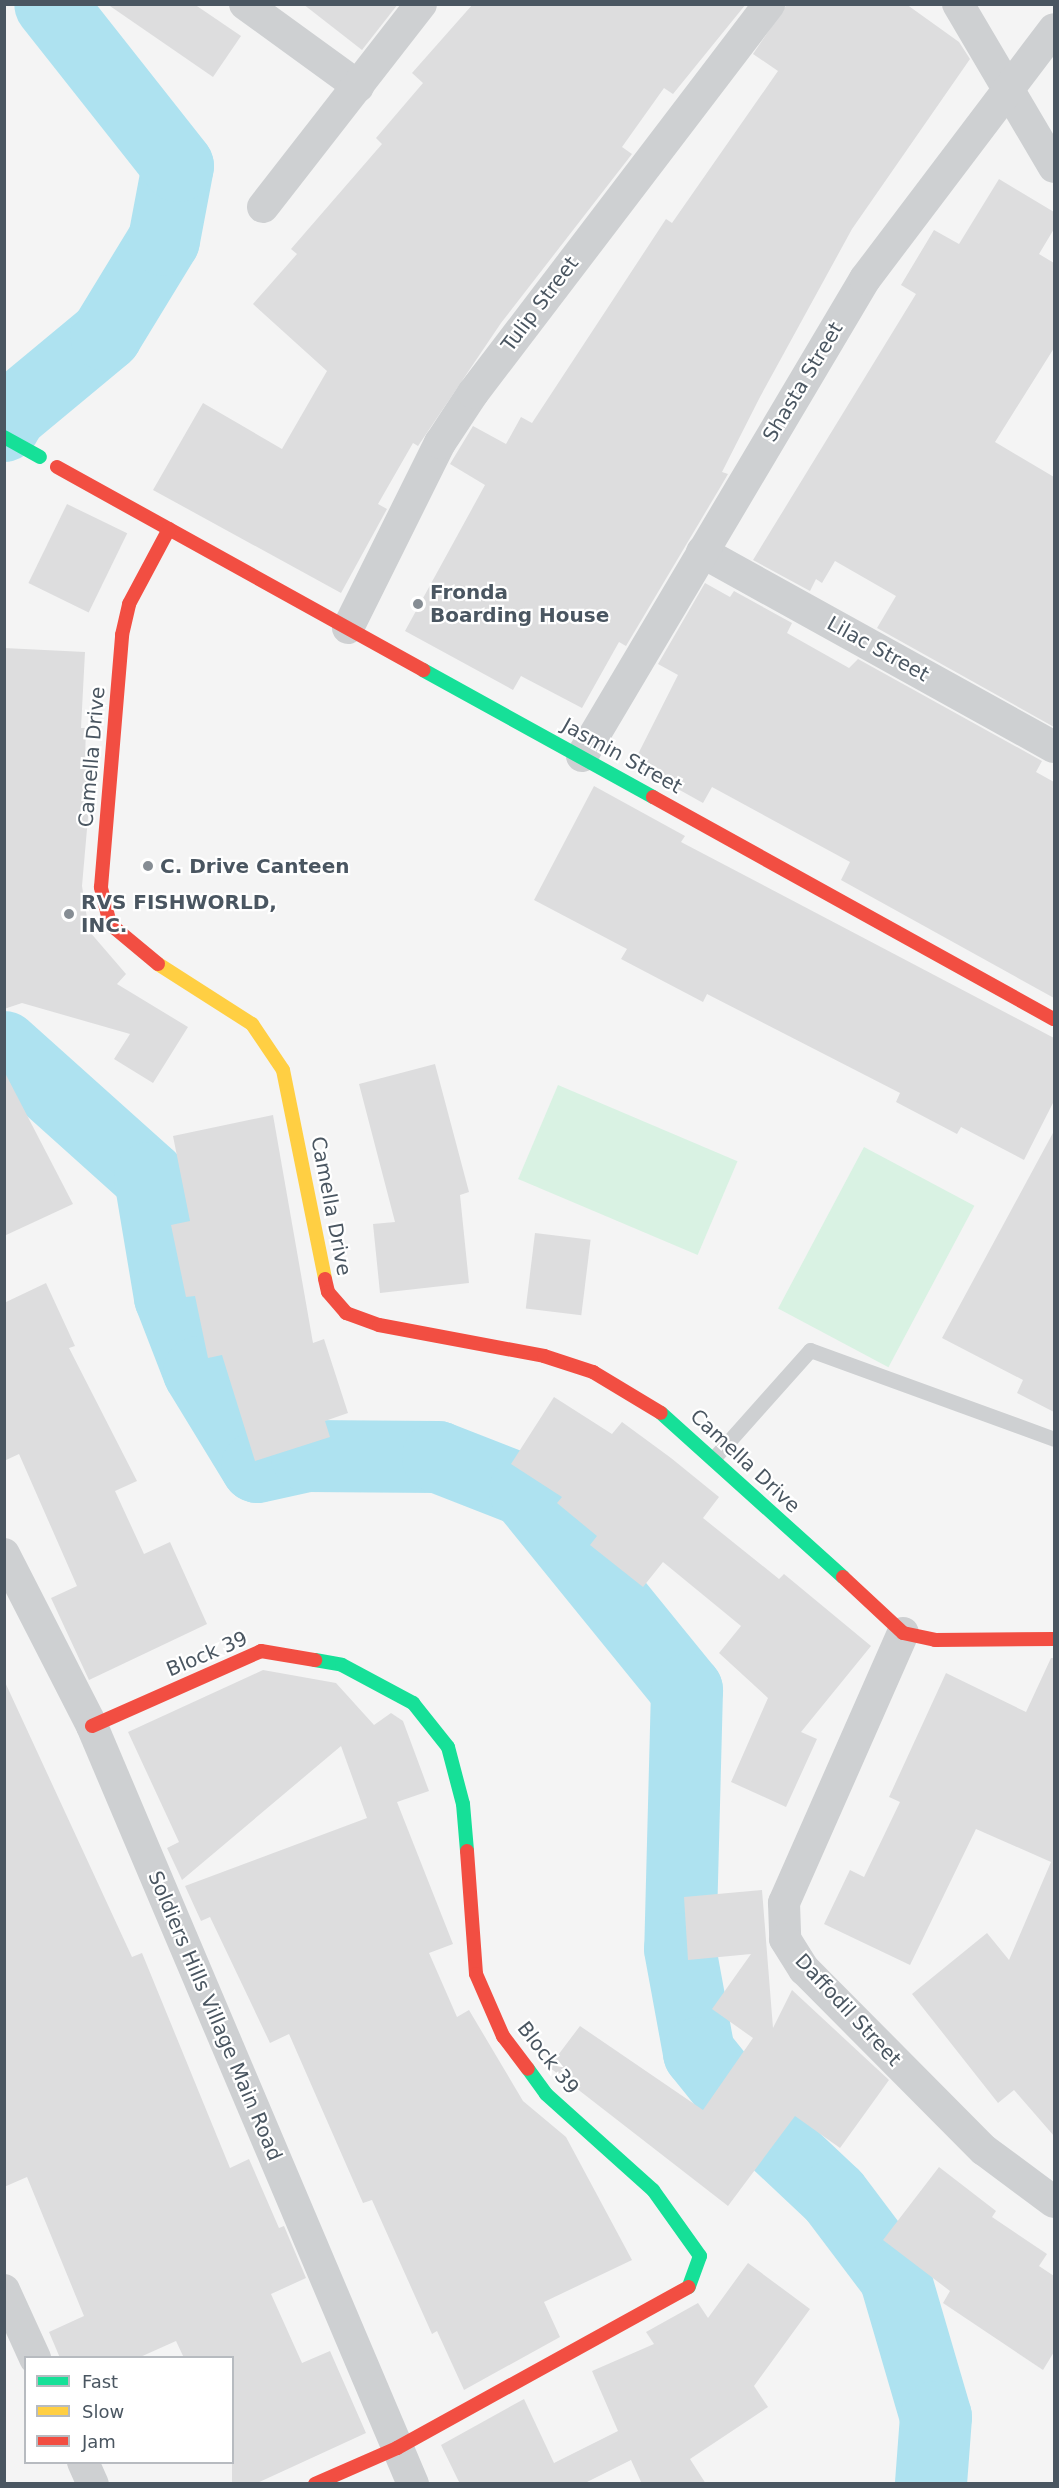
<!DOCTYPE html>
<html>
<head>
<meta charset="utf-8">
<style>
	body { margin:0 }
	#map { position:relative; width:1059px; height:2488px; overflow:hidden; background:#f4f4f4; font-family:"DejaVu Sans",sans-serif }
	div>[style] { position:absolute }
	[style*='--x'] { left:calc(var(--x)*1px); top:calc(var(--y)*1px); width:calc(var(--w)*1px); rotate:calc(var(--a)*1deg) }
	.green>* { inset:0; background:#d9f2e3; transform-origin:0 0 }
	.river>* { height:72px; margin:-36px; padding:0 36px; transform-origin:36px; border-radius:36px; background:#aee2f0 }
	.building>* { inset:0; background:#ddddde; transform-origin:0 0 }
	.lane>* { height:15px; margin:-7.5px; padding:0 7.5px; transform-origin:7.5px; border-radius:7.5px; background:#ced0d2 }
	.street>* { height:32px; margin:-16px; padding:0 16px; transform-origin:16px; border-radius:16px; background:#ced0d2 }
	.fast>* { height:14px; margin:-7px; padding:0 7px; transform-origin:7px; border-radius:7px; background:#16e098 }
	.slow>* { height:14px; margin:-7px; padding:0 7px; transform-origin:7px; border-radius:7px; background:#ffcf43 }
	.jam>* { height:14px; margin:-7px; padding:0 7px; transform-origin:7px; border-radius:7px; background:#f24e42 }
	.dots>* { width:16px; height:16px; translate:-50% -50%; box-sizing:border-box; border:3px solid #fff; border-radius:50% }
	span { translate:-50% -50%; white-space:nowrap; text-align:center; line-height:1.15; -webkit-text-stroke:4.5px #fff; paint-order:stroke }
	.street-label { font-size:20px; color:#4a5661 }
	.poi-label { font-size:20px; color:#4a5661; font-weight:700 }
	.left { translate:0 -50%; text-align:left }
	.frame { position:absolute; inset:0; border:6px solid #4a5661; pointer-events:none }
	.legend { position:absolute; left:24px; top:2356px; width:210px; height:108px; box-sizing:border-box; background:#fff; border:2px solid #b7bbc0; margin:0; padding:8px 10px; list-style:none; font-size:18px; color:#4a5661 }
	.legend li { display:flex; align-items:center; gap:12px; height:30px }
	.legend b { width:30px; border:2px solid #b7bbc0 }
</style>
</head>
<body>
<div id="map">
	<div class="green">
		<div style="left:558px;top:1085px;width:195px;height:102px;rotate:23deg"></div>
		<div style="left:864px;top:1147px;width:125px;height:183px;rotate:28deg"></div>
	</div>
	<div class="river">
		<div style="--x:4;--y:426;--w:14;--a:-60"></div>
		<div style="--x:11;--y:414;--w:124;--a:-39.7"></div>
		<div style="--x:106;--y:335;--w:111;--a:-58.6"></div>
		<div style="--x:164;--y:240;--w:75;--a:-79.3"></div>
		<div style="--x:178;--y:166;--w:206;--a:-128.3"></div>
		<div style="--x:4;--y:1047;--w:196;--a:41.9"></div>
		<div style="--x:150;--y:1178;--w:121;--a:80.5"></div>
		<div style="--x:170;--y:1297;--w:80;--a:68.9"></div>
		<div style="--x:199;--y:1372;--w:111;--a:58.6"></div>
		<div style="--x:257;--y:1467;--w:51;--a:-12.4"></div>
		<div style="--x:307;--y:1456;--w:131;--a:0.4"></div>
		<div style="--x:438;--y:1457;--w:93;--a:21.3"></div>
		<div style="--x:525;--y:1491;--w:257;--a:50.9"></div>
		<div style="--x:687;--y:1690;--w:259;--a:91.5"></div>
		<div style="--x:680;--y:1949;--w:106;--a:79.6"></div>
		<div style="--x:699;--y:2053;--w:85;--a:51.2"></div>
		<div style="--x:752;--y:2119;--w:112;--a:43.2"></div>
		<div style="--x:834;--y:2196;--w:101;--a:53"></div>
		<div style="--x:895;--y:2277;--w:146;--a:73.7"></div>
		<div style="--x:936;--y:2417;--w:67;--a:94.3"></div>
	</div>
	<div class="building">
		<div style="clip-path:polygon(107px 4px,194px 4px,241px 36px,213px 77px)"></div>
		<div style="clip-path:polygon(303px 4px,398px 4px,362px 50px)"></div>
		<div style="clip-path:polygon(473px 4px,746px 4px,673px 94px,664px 88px,622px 147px,632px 154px,501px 323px,418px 446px,413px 443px,378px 504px,387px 509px,341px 593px,153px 490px,203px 403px,282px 449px,327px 371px,253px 304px,297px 254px,291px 249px,382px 144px,376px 138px,423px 83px,412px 73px)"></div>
		<div style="clip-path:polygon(787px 4px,906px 4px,959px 42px,970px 59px,852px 229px,760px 397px,722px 472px,728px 474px,721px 486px,626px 646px,619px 642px,582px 708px,521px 676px,513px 690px,405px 631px,485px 485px,450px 464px,473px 426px,506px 444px,521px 417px,532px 423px,666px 219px,672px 223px,778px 71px,753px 54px)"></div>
		<div style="clip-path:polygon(999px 179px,1054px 212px,1054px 229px,1039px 254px,1054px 263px,1054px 348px,995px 442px,1054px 477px,1054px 727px,877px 628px,896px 596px,835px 561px,822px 583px,816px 579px,810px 591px,753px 560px,916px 294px,901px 285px,934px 230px,959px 244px)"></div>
		<div style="left:67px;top:504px;width:67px;height:88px;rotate:26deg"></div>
		<div style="clip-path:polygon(705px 583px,730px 597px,734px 591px,792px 623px,787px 633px,849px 668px,858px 659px,1042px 761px,1036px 772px,1054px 782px,1054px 998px,841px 880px,850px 862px,712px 787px,703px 803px,633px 764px,678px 675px,658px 664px)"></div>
		<div style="clip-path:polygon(4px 648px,85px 652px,81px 728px,86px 728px,85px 761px,93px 761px,82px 886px,89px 931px,126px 974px,117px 984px,188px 1027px,153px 1083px,114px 1059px,130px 1034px,22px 1003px,4px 1009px)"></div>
		<div style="clip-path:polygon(594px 786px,685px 836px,681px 842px,1054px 1038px,1054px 1101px,1024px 1160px,961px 1127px,957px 1134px,896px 1102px,900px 1093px,707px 994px,703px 1002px,621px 959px,627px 949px,534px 900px)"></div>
		<div style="clip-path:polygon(435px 1064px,469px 1192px,460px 1195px,469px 1283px,380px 1293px,373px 1224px,395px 1222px,359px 1084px)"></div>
		<div style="clip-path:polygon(4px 1071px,73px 1204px,4px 1236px)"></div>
		<div style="clip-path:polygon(273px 1115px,313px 1343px,324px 1339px,348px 1413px,325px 1421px,330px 1437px,255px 1461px,222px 1355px,208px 1358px,195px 1296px,186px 1297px,171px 1225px,190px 1221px,173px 1136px)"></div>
		<div style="clip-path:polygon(1054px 1131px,1054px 1412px,1017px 1393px,1023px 1380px,942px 1338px)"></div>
		<div style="left:535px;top:1233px;width:56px;height:76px;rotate:7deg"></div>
		<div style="clip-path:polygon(46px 1283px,75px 1346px,69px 1348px,137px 1481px,115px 1491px,144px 1554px,170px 1542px,207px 1624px,89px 1680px,51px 1598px,77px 1586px,19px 1454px,4px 1461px,4px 1303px)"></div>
		<div style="clip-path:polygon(554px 1397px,612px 1434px,622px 1422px,671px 1458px,719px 1497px,703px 1518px,779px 1579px,784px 1574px,871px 1646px,801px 1732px,817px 1739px,786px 1807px,731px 1782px,768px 1698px,719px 1653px,741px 1626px,663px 1562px,643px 1587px,590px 1545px,597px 1536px,557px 1503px,562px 1497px,511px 1464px)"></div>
		<div style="clip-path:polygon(1051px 1658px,1054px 1658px,1054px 2136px,1014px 2090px,998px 2103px,912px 1994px,987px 1933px,1009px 1960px,1051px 1862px,976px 1829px,910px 1965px,824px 1924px,850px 1870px,864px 1877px,900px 1802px,889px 1797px,946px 1673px,1026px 1712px)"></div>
		<div style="clip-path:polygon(263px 1670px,336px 1683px,374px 1725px,391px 1713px,403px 1721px,429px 1791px,397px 1802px,453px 1944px,429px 1953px,457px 2017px,469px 2010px,523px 2101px,566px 2137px,632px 2260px,544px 2302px,560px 2337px,464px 2390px,437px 2331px,432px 2334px,372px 2200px,363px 2203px,289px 2034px,270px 2043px,210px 1917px,201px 1921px,185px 1886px,367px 1818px,341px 1746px,182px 1880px,167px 1848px,179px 1842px,128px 1732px)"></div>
		<div style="clip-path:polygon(4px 1680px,132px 1957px,142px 1953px,230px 2168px,249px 2159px,279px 2228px,284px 2226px,306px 2278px,271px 2294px,302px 2363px,330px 2351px,366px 2433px,255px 2484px,232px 2484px,232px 2358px,184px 2358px,176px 2341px,138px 2358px,60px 2358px,49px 2332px,84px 2316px,27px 2177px,4px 2187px)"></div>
		<div style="clip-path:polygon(762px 1890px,773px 2028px,792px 1990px,889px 2080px,840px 2148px,795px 2116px,728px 2206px,549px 2067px,580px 2026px,703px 2110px,753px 2038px,712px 2009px,751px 1954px,688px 1960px,684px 1897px)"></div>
		<div style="clip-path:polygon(939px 2167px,996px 2211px,992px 2217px,1047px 2254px,1039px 2266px,1054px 2276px,1054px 2352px,1043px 2370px,943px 2303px,950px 2291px,883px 2240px)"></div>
		<div style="clip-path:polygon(748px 2263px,810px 2309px,754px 2386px,768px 2407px,690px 2459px,706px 2484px,642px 2484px,631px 2460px,583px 2484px,460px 2484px,441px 2445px,524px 2399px,554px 2463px,618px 2431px,592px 2371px,654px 2344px,646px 2332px,698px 2303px,708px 2318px)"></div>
	</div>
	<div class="lane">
		<div style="--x:713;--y:1459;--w:146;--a:-48.3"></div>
		<div style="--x:810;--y:1350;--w:260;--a:20"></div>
	</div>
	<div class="street">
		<div style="--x:245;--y:4;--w:140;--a:36"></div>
		<div style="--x:958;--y:4;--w:189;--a:59.5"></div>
		<div style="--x:263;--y:207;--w:257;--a:-52.1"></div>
		<div style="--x:702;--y:552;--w:402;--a:29"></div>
		<div style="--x:348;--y:628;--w:207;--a:-63.6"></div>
		<div style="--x:440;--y:443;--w:60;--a:-56.6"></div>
		<div style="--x:473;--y:393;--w:489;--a:-52.7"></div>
		<div style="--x:582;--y:756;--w:555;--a:-59.32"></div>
		<div style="--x:865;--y:279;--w:313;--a:-52.9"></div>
		<div style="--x:4;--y:1554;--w:193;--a:62.9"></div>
		<div style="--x:92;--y:1726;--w:823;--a:67.05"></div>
		<div style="--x:903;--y:1633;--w:295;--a:113.8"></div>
		<div style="--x:784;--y:1903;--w:36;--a:88"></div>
		<div style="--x:785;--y:1939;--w:36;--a:58"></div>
		<div style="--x:804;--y:1969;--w:255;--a:45.2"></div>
		<div style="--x:984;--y:2150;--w:87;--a:36.6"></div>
		<div style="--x:4;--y:2290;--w:75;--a:65.5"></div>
		<div style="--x:83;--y:2462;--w:24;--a:66"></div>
	</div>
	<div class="fast">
		<div style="--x:4;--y:437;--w:41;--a:29.1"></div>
		<div style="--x:423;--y:670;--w:263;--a:28.9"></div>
		<div style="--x:661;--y:1413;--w:245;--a:42"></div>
		<div style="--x:315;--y:1660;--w:27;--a:10"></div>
		<div style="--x:342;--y:1665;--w:81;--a:28.2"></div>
		<div style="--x:413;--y:1703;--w:56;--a:51.5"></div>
		<div style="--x:448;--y:1747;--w:59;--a:75.3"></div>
		<div style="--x:463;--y:1804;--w:47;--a:85.1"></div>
		<div style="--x:528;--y:2069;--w:31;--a:54"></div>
		<div style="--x:546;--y:2094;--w:144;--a:41.9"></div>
		<div style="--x:653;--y:2190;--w:81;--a:54.5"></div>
		<div style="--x:700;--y:2256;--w:33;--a:110"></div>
	</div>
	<div class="slow">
		<div style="--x:158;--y:964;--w:112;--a:32.6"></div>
		<div style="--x:252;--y:1024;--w:55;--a:56"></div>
		<div style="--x:283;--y:1070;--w:213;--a:78.6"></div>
	</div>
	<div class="jam">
		<div style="--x:57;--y:467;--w:419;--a:29"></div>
		<div style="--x:653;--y:797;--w:458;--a:29"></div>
		<div style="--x:158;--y:964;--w:62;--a:-140.2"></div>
		<div style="--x:110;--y:924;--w:38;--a:-104"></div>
		<div style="--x:101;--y:887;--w:253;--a:-85.2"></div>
		<div style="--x:122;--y:635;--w:32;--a:-77"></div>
		<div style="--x:129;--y:604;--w:85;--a:-61.9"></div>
		<div style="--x:325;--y:1279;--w:13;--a:77"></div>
		<div style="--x:328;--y:1292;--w:28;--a:49"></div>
		<div style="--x:346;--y:1313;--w:35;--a:20"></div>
		<div style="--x:379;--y:1325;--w:168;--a:10.6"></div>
		<div style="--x:544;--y:1356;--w:52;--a:18.1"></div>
		<div style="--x:593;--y:1372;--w:79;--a:31.1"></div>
		<div style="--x:843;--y:1577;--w:82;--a:43"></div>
		<div style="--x:903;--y:1633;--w:33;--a:12"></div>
		<div style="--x:935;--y:1640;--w:119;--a:-0.5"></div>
		<div style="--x:92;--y:1726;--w:185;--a:-23.9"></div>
		<div style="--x:261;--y:1651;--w:55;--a:9.5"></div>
		<div style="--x:467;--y:1851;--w:123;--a:85.8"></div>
		<div style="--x:476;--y:1974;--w:68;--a:66.5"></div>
		<div style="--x:503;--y:2036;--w:41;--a:52.9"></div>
		<div style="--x:315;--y:2484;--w:90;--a:-23.7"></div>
		<div style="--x:397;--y:2448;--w:333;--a:-28.9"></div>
	</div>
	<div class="dots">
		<div style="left:418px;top:604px;background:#868d94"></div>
		<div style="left:148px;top:866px;background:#868d94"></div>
		<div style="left:69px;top:914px;background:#868d94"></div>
	</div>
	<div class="street-label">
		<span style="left:540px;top:304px;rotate:-53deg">Tulip Street</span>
		<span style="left:803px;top:382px;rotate:-59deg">Shasta Street</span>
		<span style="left:878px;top:649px;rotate:29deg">Lilac Street</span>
		<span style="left:622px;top:756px;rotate:29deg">Jasmin Street</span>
		<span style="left:92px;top:757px;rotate:-85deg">Camella Drive</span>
		<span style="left:331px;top:1206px;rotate:79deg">Camella Drive</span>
		<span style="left:745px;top:1461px;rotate:43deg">Camella Drive</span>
		<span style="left:207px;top:1654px;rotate:-23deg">Block 39</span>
		<span style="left:848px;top:2010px;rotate:47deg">Daffodil Street</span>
		<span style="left:215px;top:2016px;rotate:67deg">Soldiers Hills Village Main Road</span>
		<span style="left:548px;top:2058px;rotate:52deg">Block 39</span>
	</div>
	<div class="poi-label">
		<span class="left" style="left:430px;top:604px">Fronda<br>Boarding House</span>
		<span class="left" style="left:160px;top:866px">C. Drive Canteen</span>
		<span class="left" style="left:81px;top:914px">RVS FISHWORLD,<br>INC.</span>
	</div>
	<div class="frame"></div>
	<ul class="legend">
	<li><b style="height:8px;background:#16e098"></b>Fast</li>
	<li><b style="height:8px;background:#ffcf43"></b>Slow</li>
	<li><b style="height:8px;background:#f24e42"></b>Jam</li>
	</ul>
</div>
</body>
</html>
